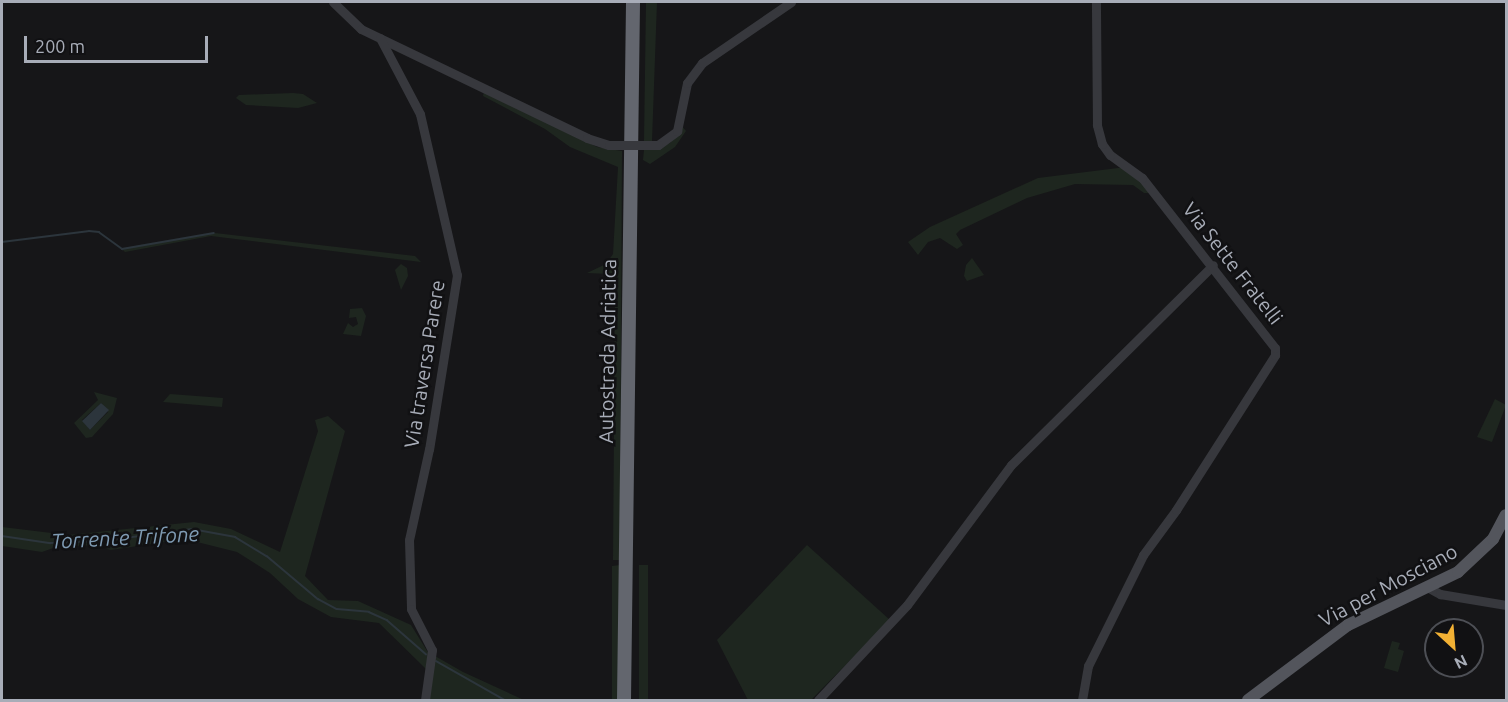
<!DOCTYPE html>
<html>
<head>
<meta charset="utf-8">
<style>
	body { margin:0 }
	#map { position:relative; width:1508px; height:702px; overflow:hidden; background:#161618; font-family:Ubuntu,sans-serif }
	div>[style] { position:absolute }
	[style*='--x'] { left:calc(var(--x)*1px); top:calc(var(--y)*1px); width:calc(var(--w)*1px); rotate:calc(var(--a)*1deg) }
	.green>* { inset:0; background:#1e261f; transform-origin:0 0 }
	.water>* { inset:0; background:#2c353c }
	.stream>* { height:1.5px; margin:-0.75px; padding:0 0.75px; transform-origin:0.75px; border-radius:0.75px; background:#2c353c }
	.minor>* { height:9px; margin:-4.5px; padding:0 4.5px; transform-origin:4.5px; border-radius:4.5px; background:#37383d }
	.major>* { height:12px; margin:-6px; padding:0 6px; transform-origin:6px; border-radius:6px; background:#53555c }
	.highway>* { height:14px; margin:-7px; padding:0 7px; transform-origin:7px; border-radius:7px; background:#63666e }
	.minor-bridge>* { height:9px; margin:-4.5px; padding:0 4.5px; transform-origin:4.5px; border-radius:4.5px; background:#37383d }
	span { translate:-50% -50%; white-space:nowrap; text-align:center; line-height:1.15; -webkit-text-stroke:5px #111113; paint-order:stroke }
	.street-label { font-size:20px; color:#a8adb8 }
	.water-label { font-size:21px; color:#7f9bb3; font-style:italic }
	.frame { position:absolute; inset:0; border:3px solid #a8adb8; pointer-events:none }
	.north { position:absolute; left:1424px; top:618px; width:60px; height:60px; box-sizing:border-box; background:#111113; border:2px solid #4d4f55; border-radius:50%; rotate:154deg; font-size:16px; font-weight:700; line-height:24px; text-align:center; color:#a8adb8 }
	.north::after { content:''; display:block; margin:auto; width:21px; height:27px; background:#f2b134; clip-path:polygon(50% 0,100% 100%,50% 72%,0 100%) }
	.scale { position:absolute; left:24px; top:36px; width:184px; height:27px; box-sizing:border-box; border:3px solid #a8adb8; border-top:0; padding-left:8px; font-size:18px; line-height:21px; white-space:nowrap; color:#a8adb8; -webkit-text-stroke:4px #111113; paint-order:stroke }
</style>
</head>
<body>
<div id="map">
	<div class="green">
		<div style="clip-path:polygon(646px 2px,657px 2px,652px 141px,644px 141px)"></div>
		<div style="clip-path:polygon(484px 91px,597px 147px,622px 151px,620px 560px,613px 560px,615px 296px,609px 274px,587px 273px,606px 264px,613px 254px,618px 167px,570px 147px,545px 129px,483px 96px)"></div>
		<div style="clip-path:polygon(293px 93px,303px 94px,317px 103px,298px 108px,246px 105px,236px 98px,239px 95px)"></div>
		<div style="clip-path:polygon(681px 125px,686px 131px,675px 147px,650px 164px,643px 160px,644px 150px,670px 143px)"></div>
		<div style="clip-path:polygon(1126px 167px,1152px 193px,1144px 193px,1133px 185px,1075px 184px,1027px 198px,960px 230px,956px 234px,963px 245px,957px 249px,940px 238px,928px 242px,918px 255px,908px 242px,930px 227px,1038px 178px)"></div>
		<div style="clip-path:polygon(215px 233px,415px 256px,421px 262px,211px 236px,125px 252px,122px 249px)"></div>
		<div style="clip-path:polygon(972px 258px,984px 275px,967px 281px,964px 276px,966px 265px)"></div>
		<div style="clip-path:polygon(401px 264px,407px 268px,408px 276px,401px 290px,395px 270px)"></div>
		<div style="clip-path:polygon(362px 308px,366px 316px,361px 336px,343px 334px,348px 323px,353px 327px,358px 324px,356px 317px,349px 318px,350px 309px)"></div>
		<div style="clip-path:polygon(evenodd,94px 392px,117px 398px,113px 414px,92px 437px,86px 438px,74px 423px,98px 400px,94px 392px,101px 403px,108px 412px,90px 430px,82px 420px,101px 403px)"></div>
		<div style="clip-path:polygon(170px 394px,223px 398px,222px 407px,163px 402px)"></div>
		<div style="clip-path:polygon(1495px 399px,1506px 405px,1492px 442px,1477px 437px)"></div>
		<div style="clip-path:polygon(328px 416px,345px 431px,305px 576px,328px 600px,358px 601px,411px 625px,429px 654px,426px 669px,379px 623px,331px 617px,298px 599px,270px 573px,237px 552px,185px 539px,111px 550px,95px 545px,56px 547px,42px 552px,2px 546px,2px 527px,68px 535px,194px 522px,231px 529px,280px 552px,318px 431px,315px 420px)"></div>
		<div style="clip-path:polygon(807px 545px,890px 620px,811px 700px,748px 700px,717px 640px)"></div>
		<div style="clip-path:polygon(620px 565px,618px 700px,612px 700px,612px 566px)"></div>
		<div style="left:639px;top:565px;width:9px;height:135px"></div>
		<div style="clip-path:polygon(1392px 641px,1400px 643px,1398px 649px,1404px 651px,1398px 672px,1384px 668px)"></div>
		<div style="clip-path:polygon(435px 656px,463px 672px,524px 700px,426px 700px)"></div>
	</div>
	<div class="water">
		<div style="clip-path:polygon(101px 403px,109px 410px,90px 430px,82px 421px)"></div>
	</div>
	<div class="stream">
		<div style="--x:2;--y:242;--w:88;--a:-7.2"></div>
		<div style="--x:89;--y:231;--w:10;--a:6"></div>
		<div style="--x:99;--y:232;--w:29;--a:36"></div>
		<div style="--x:122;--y:249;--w:93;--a:-9.9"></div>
		<div style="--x:2;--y:536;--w:49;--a:8.3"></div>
		<div style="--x:50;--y:543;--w:53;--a:-2.2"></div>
		<div style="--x:103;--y:541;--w:90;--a:-7.7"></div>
		<div style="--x:192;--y:529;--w:44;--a:10.5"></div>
		<div style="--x:235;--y:537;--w:37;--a:31"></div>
		<div style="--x:267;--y:556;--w:67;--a:40.1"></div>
		<div style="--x:318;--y:599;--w:21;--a:28"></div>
		<div style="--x:337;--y:609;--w:32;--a:5"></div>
		<div style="--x:369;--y:612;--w:20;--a:24"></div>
		<div style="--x:387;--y:620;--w:52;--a:41.1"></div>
		<div style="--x:436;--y:661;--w:79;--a:29.5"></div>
	</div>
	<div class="minor">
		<div style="--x:333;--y:2;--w:39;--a:44"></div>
		<div style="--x:361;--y:29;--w:251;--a:25.7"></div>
		<div style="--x:587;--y:138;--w:23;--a:18"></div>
		<div style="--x:380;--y:38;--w:86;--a:62.2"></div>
		<div style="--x:420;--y:114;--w:165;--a:77.1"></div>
		<div style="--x:457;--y:275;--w:176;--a:99.1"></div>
		<div style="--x:429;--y:449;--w:93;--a:102.4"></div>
		<div style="--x:409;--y:540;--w:69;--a:88.3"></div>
		<div style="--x:411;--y:609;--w:46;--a:62.9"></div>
		<div style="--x:432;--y:650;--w:50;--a:98"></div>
		<div style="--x:658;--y:145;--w:24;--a:-36"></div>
		<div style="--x:677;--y:131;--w:49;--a:-78.2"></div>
		<div style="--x:687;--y:83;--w:25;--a:-53"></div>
		<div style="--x:702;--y:63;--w:108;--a:-34.4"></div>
		<div style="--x:1429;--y:588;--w:13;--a:29"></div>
		<div style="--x:1440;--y:594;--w:67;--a:9.5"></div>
		<div style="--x:818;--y:700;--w:130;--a:-46.9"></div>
		<div style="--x:907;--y:605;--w:174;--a:-53.4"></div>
		<div style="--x:1011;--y:465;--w:284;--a:-44.7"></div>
		<div style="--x:1082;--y:700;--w:35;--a:-80"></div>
		<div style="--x:1088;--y:666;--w:124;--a:-63.6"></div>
		<div style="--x:1143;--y:555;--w:56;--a:-53.7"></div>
		<div style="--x:1176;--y:510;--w:184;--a:-57.4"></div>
		<div style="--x:1275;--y:355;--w:7;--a:-90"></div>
		<div style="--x:1275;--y:348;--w:216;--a:-128"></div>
		<div style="--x:1142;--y:178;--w:39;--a:-144"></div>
		<div style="--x:1110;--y:155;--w:14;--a:-126"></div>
		<div style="--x:1102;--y:144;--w:20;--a:-105"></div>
		<div style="--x:1097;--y:125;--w:123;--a:-90.5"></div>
	</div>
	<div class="major">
		<div style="--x:1248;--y:700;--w:125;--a:-36.9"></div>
		<div style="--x:1348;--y:625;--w:122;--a:-25.7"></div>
		<div style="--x:1458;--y:572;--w:48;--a:-43.3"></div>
		<div style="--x:1493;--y:539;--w:27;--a:-62"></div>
	</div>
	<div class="highway">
		<div style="--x:624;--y:700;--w:698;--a:-89.26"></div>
	</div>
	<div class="minor-bridge">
		<div style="--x:609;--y:145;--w:49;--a:0"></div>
	</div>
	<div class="street-label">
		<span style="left:1233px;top:263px;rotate:52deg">Via Sette Fratelli</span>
		<span style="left:607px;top:351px;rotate:-89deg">Autostrada Adriatica</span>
		<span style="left:424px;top:364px;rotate:-81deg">Via traversa Parere</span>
		<span style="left:1388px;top:585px;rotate:-28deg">Via per Mosciano</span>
	</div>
	<div class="water-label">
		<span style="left:125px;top:537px;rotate:-3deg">Torrente Trifone</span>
	</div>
	<div class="frame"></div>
	<div class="north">N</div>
	<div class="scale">200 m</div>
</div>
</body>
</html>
